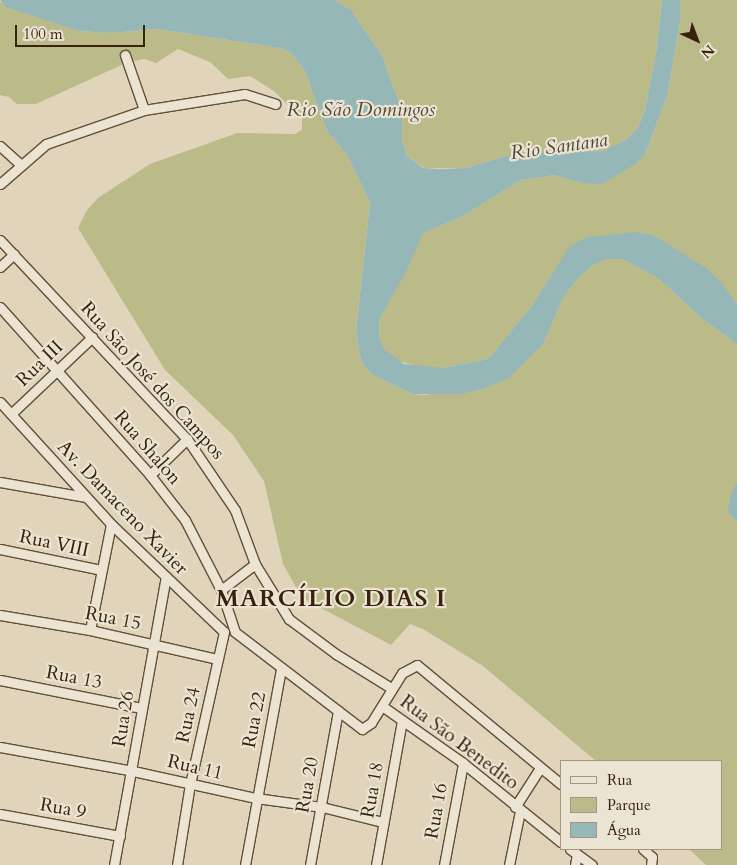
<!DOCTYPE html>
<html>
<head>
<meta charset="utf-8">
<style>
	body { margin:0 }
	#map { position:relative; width:737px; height:865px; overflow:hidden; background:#e0d5ba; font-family:Cardo,serif }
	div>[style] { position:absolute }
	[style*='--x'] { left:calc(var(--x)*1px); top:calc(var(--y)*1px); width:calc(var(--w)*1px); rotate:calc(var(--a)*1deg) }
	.green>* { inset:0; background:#bbbb8a }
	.water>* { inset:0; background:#96b7b8 }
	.roads { filter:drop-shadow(1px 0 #634e38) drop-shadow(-1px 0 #634e38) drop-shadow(0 1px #634e38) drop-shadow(0 -1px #634e38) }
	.street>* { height:9px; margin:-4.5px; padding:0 4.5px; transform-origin:4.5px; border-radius:4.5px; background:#ebe4d2 }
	span { translate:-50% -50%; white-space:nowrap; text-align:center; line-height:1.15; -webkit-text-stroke:4.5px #ebe4d2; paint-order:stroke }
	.street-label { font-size:19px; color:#39210d }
	.water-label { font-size:20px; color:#504638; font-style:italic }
	.district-label { font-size:24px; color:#39210d; font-weight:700; letter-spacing:1px }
	.legend { position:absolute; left:560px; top:760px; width:162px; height:90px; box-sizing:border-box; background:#ebe4d2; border:1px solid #a49683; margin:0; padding:6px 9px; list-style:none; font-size:15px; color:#39210d }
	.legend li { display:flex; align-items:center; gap:10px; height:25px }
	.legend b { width:25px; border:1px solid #a49683 }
	.north { position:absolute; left:672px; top:15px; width:50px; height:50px; -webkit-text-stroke:4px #ebe4d2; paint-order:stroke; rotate:137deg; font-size:14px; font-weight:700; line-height:20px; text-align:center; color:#39210d }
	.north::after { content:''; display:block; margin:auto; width:18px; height:22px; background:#39210d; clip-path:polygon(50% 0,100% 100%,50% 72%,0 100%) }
	.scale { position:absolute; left:15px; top:25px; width:130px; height:22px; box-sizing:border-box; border:2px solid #39210d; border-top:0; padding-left:6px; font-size:15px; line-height:18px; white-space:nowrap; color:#39210d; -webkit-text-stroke:4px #ebe4d2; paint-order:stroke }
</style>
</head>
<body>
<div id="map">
	<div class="green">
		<div style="clip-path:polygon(335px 0,662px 0,656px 54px,645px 110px,638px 127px,627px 139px,603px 151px,506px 156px,466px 168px,424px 168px,407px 156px,402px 140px,402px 111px,382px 56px,351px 10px)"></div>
		<div style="clip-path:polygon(680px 0,737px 0,737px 304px,595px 237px,587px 237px,565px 255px,531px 307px,488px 359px,443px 368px,422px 368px,396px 360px,384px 349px,379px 335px,380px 318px,422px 233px,461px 217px,521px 180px,555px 175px,565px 177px,645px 154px,667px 97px,680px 21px)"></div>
		<div style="clip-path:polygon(0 2px,79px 31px,110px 33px,157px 29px,280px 48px,291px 53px,305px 71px,327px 131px,347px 155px,370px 202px,356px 331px,361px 361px,371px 374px,412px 394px,426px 395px,543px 344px,563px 298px,580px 276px,595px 264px,606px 259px,622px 259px,658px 278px,701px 318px,737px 344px,737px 482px,728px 512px,737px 522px,737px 865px,706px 865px,689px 849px,721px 849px,721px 761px,596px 761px,483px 666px,423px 629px,410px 624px,391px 645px,302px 598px,283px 564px,264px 481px,233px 435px,165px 370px,78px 228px,87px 210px,98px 198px,150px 164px,237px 133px,295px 134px,302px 130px,302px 119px,275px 92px,250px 76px,228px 79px,210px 62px,178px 49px,156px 63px,144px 59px,128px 62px,36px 104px,17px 104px,9px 97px,0 95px)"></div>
	</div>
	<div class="water">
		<div style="clip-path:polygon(0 0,335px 0,351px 10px,382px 56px,402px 111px,402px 140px,407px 156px,423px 168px,440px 169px,466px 168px,506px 156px,533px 153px,603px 151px,627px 139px,638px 127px,645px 110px,656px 54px,662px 0,680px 0,680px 21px,667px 97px,645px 154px,637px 163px,602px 184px,583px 183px,555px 175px,521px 180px,461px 217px,423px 233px,407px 270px,380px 318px,379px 335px,384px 349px,404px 364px,443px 368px,488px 359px,531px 307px,570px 246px,587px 237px,637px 232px,655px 236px,706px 268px,723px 285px,737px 304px,737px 344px,701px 318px,658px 278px,622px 259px,606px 259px,595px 264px,580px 276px,563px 298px,543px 344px,509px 378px,486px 388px,462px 394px,412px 394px,371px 374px,361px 361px,356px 331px,370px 202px,347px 155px,327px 131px,305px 71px,291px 53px,280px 48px,157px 29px,110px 33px,79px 31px,6px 7px)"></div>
		<div style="clip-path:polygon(737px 482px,737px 522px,728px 512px,730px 496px)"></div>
	</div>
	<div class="roads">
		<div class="street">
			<div style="--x:125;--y:55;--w:58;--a:70.9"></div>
			<div style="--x:0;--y:146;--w:27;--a:42"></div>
			<div style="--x:0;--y:184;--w:61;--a:-41"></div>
			<div style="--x:46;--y:144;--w:104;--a:-19.1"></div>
			<div style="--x:144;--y:110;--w:102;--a:-9"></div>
			<div style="--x:245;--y:94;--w:32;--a:18"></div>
			<div style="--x:0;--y:240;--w:273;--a:46.8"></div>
			<div style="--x:187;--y:439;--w:86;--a:55.9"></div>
			<div style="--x:235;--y:510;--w:58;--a:69.7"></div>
			<div style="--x:255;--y:564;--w:65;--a:58.3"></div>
			<div style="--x:289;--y:619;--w:59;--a:36.7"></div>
			<div style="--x:336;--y:654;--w:65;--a:31.7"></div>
			<div style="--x:0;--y:267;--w:19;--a:-43"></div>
			<div style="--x:0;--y:307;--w:225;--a:48.2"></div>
			<div style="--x:150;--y:475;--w:57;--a:52.1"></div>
			<div style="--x:185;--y:520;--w:79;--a:62.8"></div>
			<div style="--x:221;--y:590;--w:44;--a:71.6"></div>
			<div style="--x:0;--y:402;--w:165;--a:47.7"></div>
			<div style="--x:111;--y:524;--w:156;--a:43.7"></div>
			<div style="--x:11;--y:414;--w:112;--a:-43.5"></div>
			<div style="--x:150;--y:475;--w:52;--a:-44.2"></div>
			<div style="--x:0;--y:482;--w:86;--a:10"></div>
			<div style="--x:0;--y:549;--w:103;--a:11.7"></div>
			<div style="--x:221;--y:590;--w:43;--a:-37.4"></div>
			<div style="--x:0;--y:615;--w:91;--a:9.5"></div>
			<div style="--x:90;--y:630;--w:131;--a:12.8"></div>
			<div style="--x:90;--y:630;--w:108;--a:-78.8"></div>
			<div style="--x:235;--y:632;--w:160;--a:37.4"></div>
			<div style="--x:362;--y:729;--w:11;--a:-34"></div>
			<div style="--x:371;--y:723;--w:59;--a:-58.2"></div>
			<div style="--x:402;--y:673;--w:17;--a:-28"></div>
			<div style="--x:417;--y:665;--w:187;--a:39.6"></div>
			<div style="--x:0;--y:680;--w:144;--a:11.2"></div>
			<div style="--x:382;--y:706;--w:99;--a:35.1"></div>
			<div style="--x:463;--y:763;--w:126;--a:38.9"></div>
			<div style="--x:0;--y:747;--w:135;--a:10.2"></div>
			<div style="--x:133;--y:771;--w:126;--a:12.4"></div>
			<div style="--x:256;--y:798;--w:67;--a:7.8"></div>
			<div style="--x:322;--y:807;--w:63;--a:13.8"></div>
			<div style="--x:515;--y:807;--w:46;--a:-57.3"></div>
			<div style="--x:0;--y:814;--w:122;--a:10.4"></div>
			<div style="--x:570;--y:849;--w:27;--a:36"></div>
			<div style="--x:643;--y:849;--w:12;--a:42"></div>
			<div style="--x:652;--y:857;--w:8;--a:97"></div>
			<div style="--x:114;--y:865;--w:293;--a:-79.8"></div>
			<div style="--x:177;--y:865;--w:82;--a:-80.9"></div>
			<div style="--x:190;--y:784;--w:156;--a:-77.4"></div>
			<div style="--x:245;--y:865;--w:199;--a:-79.6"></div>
			<div style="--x:310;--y:865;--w:157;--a:-79.7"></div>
			<div style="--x:376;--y:865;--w:147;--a:-79.8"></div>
			<div style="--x:444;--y:865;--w:104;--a:-79.4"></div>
			<div style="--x:509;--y:865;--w:55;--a:-78.5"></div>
			<div style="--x:575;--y:865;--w:11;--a:-80"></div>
		</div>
	</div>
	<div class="street-label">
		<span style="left:40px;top:364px;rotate:-44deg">Rua III</span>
		<span style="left:152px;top:381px;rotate:48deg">Rua São José dos Campos</span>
		<span style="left:147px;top:448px;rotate:49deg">Rua Shalon</span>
		<span style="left:122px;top:508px;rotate:46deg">Av. Damaceno Xavier</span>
		<span style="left:54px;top:544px;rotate:12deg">Rua VIII</span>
		<span style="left:113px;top:619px;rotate:11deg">Rua 15</span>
		<span style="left:74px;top:678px;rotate:11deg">Rua 13</span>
		<span style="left:189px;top:715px;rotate:-78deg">Rua 24</span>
		<span style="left:124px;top:719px;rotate:-81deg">Rua 26</span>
		<span style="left:255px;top:720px;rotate:-79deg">Rua 22</span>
		<span style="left:459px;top:743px;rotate:37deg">Rua São Benedito</span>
		<span style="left:195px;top:768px;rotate:13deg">Rua 11</span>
		<span style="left:308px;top:785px;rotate:-80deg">Rua 20</span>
		<span style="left:373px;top:790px;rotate:-80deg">Rua 18</span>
		<span style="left:63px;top:809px;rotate:10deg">Rua 9</span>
		<span style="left:437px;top:811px;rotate:-80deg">Rua 16</span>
	</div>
	<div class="water-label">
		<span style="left:361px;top:109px">Rio São Domingos</span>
		<span style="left:559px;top:146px;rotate:-8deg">Rio Santana</span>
	</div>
	<div class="district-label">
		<span style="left:331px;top:599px">MARCÍLIO DIAS I</span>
	</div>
	<ul class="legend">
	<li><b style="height:6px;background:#ebe4d2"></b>Rua</li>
	<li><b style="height:14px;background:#bbbb8a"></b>Parque</li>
	<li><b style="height:14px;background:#96b7b8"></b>Água</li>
	</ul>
	<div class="north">N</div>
	<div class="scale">100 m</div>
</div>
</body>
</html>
